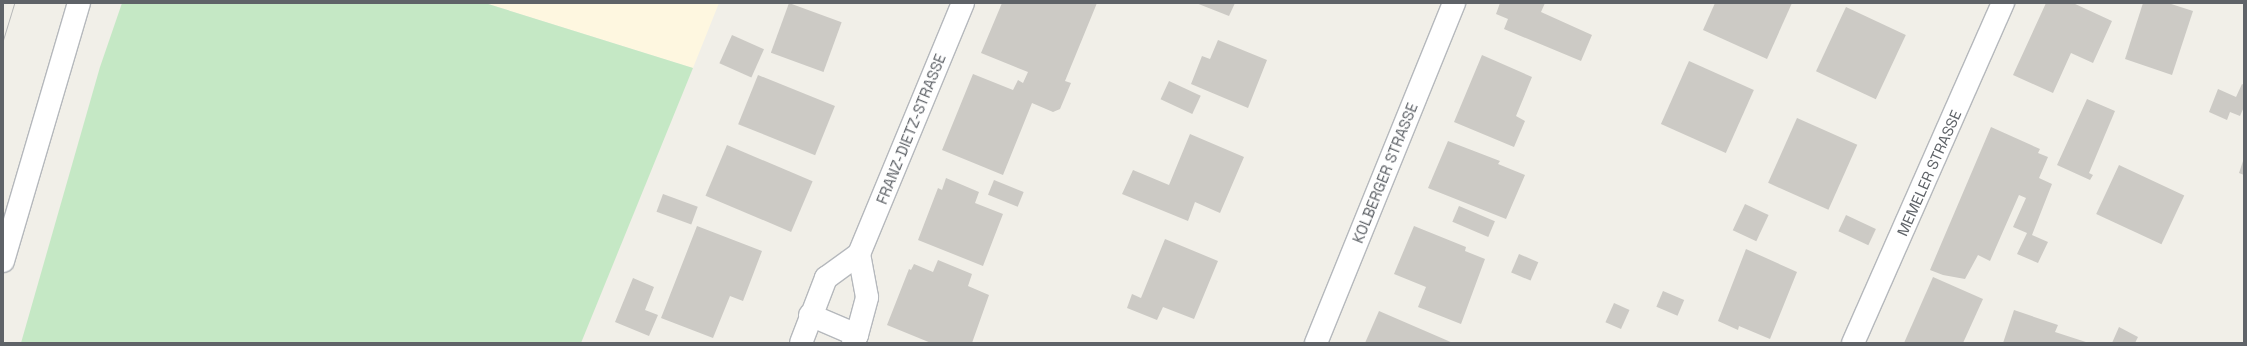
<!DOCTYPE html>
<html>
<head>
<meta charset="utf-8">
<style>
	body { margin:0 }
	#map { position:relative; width:2247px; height:346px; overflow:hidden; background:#f1efe8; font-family:"Space Grotesk",sans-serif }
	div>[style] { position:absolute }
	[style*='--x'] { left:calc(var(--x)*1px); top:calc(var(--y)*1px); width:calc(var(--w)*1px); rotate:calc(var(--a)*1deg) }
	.commercial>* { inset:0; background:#fef7e0 }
	.green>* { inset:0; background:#c5e8c5 }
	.building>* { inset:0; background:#cccac5; transform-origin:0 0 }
	.roads { filter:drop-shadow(1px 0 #b5b8bc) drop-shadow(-1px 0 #b5b8bc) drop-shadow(0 1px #b5b8bc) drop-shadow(0 -1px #b5b8bc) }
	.minor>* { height:22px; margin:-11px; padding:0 11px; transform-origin:11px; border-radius:11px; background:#fff }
	.secondary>* { height:22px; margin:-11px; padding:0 11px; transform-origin:11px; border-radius:11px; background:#fff }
	.tram>* { height:1px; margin:-0.5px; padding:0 0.5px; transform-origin:0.5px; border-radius:0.5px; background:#b6b7b8 }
	span { translate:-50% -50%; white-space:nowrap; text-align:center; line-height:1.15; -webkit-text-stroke:3.5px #fff; paint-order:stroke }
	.street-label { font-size:15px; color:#5f6368 }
	.frame { position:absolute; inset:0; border:4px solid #5f6368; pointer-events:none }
</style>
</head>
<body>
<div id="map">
	<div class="commercial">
		<div style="clip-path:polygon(485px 3px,719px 3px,693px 68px)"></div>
	</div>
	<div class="green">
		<div style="clip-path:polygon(122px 3px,485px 3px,693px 68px,581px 343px,21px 343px,100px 67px)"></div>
	</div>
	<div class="building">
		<div style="left:789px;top:3px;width:56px;height:53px;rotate:20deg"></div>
		<div style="clip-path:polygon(1002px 3px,1097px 3px,1065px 81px,1071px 83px,1060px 109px,1053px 112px,1032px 103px,1003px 175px,942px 150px,973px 74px,1013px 90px,1018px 80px,1023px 83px,1028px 72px,981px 53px)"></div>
		<div style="clip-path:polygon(1196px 3px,1235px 3px,1229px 16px)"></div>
		<div style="clip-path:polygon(1500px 3px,1545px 3px,1541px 12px,1592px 35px,1581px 61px,1504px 29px,1508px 19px,1496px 14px)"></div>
		<div style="clip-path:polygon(1715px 3px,1792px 3px,1767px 59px,1703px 30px)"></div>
		<div style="clip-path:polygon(2046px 3px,2073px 3px,2112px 21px,2093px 63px,2071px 53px,2053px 93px,2013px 75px)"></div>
		<div style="clip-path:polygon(2143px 3px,2168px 3px,2193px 11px,2172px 75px,2125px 59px)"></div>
		<div style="left:1846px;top:7px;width:66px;height:71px;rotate:25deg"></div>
		<div style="left:732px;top:35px;width:35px;height:31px;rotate:24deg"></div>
		<div style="clip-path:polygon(1218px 40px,1267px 60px,1248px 108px,1191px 84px,1202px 56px,1210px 59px)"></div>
		<div style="clip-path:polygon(1482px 55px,1532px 77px,1516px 116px,1525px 121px,1514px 147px,1454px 122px)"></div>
		<div style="left:1689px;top:61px;width:71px;height:69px;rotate:24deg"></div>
		<div style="left:758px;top:75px;width:83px;height:53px;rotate:22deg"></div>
		<div style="left:1169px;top:81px;width:35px;height:20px;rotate:25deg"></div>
		<div style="clip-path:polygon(2242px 84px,2244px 85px,2244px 107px,2240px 116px,2230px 112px,2227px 120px,2209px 112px,2218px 89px,2236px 97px)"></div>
		<div style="clip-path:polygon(2087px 99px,2115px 111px,2089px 173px,2093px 175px,2090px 180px,2057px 165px)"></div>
		<div style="left:1797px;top:118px;width:66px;height:71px;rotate:24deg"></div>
		<div style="clip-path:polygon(1991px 127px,2040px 149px,2038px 153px,2048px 157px,2039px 178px,2052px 184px,2032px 235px,2048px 242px,2038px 263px,2017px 254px,2027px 233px,2013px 227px,2026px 198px,2019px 195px,1990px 261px,1978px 255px,1965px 279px,1943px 275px,1930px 270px)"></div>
		<div style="clip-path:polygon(1190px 134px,1244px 157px,1220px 213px,1195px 202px,1188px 221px,1122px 194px,1133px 170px,1169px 185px)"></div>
		<div style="clip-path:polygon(1448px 141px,1500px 161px,1498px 164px,1525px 175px,1506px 219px,1428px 188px)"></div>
		<div style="left:727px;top:145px;width:93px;height:55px;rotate:23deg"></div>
		<div style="clip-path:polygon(2244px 158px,2244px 175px,2239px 173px)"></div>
		<div style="left:2119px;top:165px;width:72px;height:54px;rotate:25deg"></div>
		<div style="clip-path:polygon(946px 178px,979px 192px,975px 203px,1003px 214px,983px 266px,918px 240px,938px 188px,942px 190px)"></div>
		<div style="left:994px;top:180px;width:32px;height:16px;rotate:22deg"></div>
		<div style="left:663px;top:194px;width:37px;height:19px;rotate:20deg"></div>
		<div style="left:1745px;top:204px;width:26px;height:29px;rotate:25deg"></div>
		<div style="left:1459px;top:206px;width:39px;height:17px;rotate:23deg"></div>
		<div style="left:1846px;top:215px;width:33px;height:18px;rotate:25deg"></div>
		<div style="clip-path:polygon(697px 226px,762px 251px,743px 301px,730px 296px,713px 338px,661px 318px)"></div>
		<div style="clip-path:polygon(1414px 226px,1466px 247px,1465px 251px,1485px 259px,1461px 324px,1418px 307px,1426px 287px,1394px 274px)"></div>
		<div style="clip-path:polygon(1165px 239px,1218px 261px,1194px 319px,1163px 307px,1157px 320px,1127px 308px,1132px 294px,1141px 298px)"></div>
		<div style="clip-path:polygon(1746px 249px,1797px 272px,1770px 339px,1739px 326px,1738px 330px,1718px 321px)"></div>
		<div style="left:1519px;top:254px;width:21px;height:20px;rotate:23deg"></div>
		<div style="clip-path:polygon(938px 260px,972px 274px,968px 286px,989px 295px,972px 343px,931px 343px,887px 325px,909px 269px,911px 270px,914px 264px,933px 272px)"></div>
		<div style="clip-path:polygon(1933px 277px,1983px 299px,1963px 343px,1904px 343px)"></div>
		<div style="clip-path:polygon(633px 278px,654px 287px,645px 310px,658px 315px,649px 336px,615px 322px)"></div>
		<div style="left:1663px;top:291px;width:23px;height:17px;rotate:23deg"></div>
		<div style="left:1614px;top:303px;width:17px;height:21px;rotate:24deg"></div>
		<div style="clip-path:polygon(2014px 310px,2058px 325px,2055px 332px,2089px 343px,2003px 343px)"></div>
		<div style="clip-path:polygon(1379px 311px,1453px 343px,1365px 343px)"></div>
		<div style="clip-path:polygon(2119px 327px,2138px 337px,2135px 343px,2112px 343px)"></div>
	</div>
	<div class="roads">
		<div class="minor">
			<div style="--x:810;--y:315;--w:51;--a:23.1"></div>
			<div style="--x:801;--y:343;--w:70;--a:-69"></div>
			<div style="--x:826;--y:278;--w:41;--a:-36"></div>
			<div style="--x:859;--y:254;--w:272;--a:-67.5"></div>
			<div style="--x:853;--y:343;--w:9;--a:-63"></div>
			<div style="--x:857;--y:335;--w:39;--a:-75"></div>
			<div style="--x:867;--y:297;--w:44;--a:-100.5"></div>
			<div style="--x:1316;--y:343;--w:367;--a:-67.9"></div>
			<div style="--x:1853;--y:343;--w:372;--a:-66.2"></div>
		</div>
		<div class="secondary">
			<div style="--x:3;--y:261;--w:269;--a:-73.6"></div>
		</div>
	</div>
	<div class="tram">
		<div style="--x:3;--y:40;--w:39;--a:-73"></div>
	</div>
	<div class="street-label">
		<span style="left:911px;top:129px;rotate:-68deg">FRANZ-DIETZ-STRASSE</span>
		<span style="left:1385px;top:173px;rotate:-68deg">KOLBERGER STRASSE</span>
		<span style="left:1929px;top:173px;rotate:-66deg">MEMELER STRASSE</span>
	</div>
	<div class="frame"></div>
</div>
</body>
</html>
